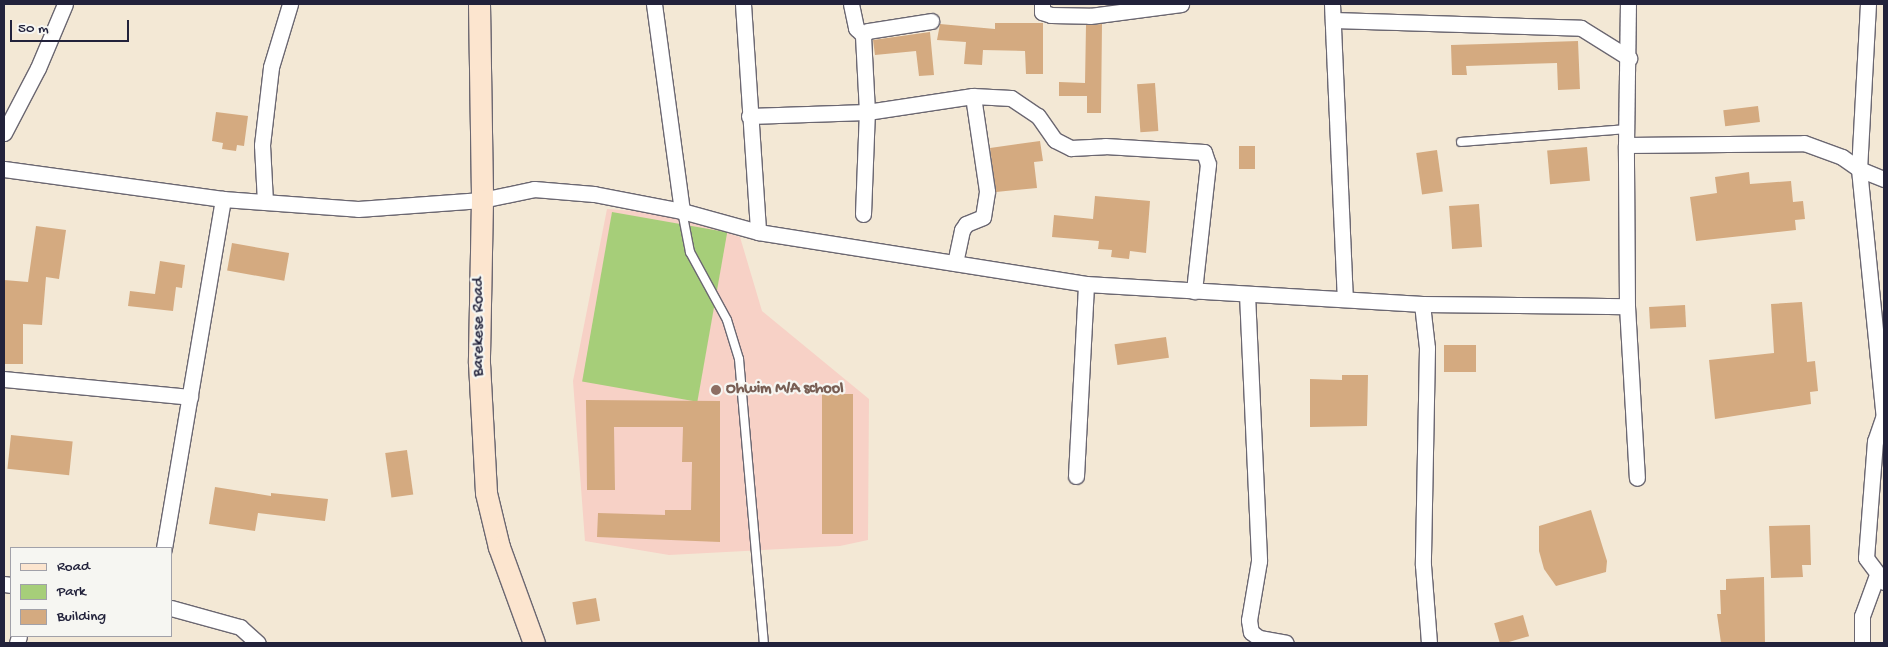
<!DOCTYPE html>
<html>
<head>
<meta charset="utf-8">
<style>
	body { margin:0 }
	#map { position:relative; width:1888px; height:647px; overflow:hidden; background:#f3e8d5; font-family:"Gochi Hand",sans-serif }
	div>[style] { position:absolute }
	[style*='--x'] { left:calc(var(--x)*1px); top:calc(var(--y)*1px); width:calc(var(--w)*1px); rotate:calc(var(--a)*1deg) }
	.built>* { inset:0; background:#f7d1c6 }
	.green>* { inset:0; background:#a6ce79; transform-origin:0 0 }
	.building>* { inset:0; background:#d4aa80; transform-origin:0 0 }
	.roads { filter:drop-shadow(1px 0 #6b6771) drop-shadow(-1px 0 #6b6771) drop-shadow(0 1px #6b6771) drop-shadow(0 -1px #6b6771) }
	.lane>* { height:8px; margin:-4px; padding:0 4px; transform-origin:4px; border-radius:4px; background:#fff }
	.street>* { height:15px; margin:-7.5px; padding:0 7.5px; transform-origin:7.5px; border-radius:7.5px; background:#fff }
	.secondary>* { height:21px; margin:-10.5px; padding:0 10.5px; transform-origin:10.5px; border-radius:10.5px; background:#fce5cf }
	.dots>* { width:14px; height:14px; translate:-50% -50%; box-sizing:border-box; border:2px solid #f6f6f2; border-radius:50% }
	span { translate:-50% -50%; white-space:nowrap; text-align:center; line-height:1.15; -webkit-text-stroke:4.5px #f6f6f2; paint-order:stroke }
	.street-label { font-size:16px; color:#22223b }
	.education-label { font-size:16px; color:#785e54; font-weight:700 }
	.left { translate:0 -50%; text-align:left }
	.frame { position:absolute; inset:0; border:5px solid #22223b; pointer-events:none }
	.legend { position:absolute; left:10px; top:547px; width:162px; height:90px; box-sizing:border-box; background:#f6f6f2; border:1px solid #a1a1a9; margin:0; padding:6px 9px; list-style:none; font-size:15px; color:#22223b }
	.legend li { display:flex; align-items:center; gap:10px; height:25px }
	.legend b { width:25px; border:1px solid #a1a1a9 }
	.scale { position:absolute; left:10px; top:20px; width:119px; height:22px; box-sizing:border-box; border:2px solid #22223b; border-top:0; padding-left:6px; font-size:15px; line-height:18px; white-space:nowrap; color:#22223b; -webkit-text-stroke:4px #f6f6f2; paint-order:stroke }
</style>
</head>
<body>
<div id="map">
	<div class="built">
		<div style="clip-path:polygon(607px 209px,662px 213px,740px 237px,762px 311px,869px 399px,868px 540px,840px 546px,669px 555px,585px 541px,573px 381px)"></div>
	</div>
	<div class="green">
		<div style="left:612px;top:212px;width:117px;height:172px;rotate:10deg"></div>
	</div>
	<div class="building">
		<div style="clip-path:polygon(995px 23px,1043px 23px,1043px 74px,1026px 74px,1025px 51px,983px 50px,982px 65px,964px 64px,966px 42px,937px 40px,940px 24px,995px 29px)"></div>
		<div style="clip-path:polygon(1102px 24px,1101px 113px,1087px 113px,1087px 96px,1059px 96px,1059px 82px,1085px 83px,1086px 25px)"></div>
		<div style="clip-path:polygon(930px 32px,934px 75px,919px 76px,916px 51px,875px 55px,873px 40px)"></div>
		<div style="clip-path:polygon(1578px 41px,1580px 89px,1558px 90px,1557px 63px,1466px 66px,1467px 75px,1452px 75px,1451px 45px)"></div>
		<div style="left:1155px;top:83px;width:48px;height:18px;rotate:86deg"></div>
		<div style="left:1758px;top:106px;width:16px;height:35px;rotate:83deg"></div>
		<div style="clip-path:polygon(216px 112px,248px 116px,244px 146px,237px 145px,236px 151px,222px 149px,223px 143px,212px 141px)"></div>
		<div style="clip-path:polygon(1040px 141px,1043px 161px,1034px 162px,1037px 188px,996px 192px,990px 148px)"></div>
		<div style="left:1239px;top:146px;width:16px;height:23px"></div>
		<div style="left:1587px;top:147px;width:34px;height:40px;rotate:85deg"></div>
		<div style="left:1437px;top:150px;width:42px;height:21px;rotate:82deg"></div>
		<div style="clip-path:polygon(1749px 172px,1750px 184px,1791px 181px,1793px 202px,1803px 201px,1805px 219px,1795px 220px,1796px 230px,1696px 241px,1690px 197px,1717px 193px,1715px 177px)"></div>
		<div style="clip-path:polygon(1095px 196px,1150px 201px,1146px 253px,1130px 251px,1129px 259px,1111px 257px,1112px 250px,1098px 249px,1099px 241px,1052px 237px,1054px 215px,1093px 219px)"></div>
		<div style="left:1479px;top:204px;width:43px;height:30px;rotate:86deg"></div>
		<div style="clip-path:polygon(36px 226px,66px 230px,59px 279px,46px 277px,42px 325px,23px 324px,23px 364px,4px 364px,4px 280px,28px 282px)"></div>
		<div style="left:232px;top:243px;width:58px;height:28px;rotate:10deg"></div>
		<div style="clip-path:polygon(160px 261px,185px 265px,182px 288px,176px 287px,173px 311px,128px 306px,130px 291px,155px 294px)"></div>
		<div style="clip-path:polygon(1802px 302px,1807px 362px,1815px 361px,1818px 391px,1810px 392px,1811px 404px,1715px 419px,1709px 360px,1774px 353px,1771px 304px)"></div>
		<div style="left:1685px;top:305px;width:22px;height:36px;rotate:87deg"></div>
		<div style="left:1166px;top:337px;width:21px;height:52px;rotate:82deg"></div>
		<div style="left:1476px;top:345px;width:27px;height:32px;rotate:90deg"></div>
		<div style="clip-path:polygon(1342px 375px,1368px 375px,1367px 426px,1310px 427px,1310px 379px,1342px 380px)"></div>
		<div style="left:822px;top:394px;width:31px;height:140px"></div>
		<div style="clip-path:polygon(586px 400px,720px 401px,720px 542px,597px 537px,598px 513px,665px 515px,665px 510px,691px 510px,692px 462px,682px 462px,683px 427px,614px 427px,615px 490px,587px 490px)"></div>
		<div style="left:11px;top:435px;width:62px;height:34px;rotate:6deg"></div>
		<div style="left:407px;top:450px;width:45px;height:22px;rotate:82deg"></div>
		<div style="clip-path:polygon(215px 487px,271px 496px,271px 493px,328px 499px,325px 521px,258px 513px,255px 531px,209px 524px)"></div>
		<div style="clip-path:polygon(1591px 510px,1607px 561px,1606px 572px,1556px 586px,1544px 569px,1539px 551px,1539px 526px)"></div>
		<div style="clip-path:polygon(1810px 525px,1811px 565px,1802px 565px,1803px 577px,1771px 578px,1769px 526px)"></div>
		<div style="clip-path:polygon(1764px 577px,1765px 643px,1721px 643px,1717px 614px,1721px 614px,1720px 590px,1726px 590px,1726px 579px)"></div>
		<div style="left:596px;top:598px;width:23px;height:24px;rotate:80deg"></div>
		<div style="left:1523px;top:615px;width:22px;height:30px;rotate:74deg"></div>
	</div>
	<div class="roads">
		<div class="lane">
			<div style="--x:1461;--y:142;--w:166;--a:-4.5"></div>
			<div style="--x:682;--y:211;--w:42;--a:79"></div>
			<div style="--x:690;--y:252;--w:77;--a:61.4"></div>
			<div style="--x:727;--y:320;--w:41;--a:72.9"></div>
			<div style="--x:739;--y:359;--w:285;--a:85"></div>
		</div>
		<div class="street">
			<div style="--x:654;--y:4;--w:209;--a:82.3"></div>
			<div style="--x:743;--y:4;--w:228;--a:86.2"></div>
			<div style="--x:851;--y:4;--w:25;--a:78"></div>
			<div style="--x:856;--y:28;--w:10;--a:45"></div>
			<div style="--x:1042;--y:4;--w:8;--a:90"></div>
			<div style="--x:1042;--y:12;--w:9;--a:18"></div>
			<div style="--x:1051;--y:15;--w:39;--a:1"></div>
			<div style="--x:1090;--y:16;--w:92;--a:-7.5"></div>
			<div style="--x:1332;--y:4;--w:295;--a:87.5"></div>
			<div style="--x:1868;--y:4;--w:165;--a:93.1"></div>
			<div style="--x:1859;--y:169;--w:250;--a:84.3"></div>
			<div style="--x:1333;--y:20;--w:248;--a:1.8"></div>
			<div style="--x:1581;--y:28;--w:57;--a:32"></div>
			<div style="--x:749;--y:116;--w:118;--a:-1.9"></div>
			<div style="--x:867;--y:112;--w:107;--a:-8.6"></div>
			<div style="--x:973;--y:96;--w:38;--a:3"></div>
			<div style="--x:1011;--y:98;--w:32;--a:34"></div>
			<div style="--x:1038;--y:116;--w:29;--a:55"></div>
			<div style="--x:1055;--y:140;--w:18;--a:27"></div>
			<div style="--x:1071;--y:148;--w:34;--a:-3"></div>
			<div style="--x:1105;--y:146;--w:99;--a:3.5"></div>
			<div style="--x:1204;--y:152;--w:13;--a:72"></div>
			<div style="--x:1208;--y:164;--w:128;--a:96.3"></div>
			<div style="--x:4;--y:133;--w:73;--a:-62.4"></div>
			<div style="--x:38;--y:68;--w:69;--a:-67.1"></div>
			<div style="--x:1626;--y:145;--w:141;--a:-89.2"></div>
			<div style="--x:4;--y:169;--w:221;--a:7.8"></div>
			<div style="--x:223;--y:199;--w:135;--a:4.2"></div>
			<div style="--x:358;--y:209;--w:124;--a:-4.2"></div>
			<div style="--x:482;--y:200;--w:53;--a:-11.9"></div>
			<div style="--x:534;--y:189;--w:60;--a:4.8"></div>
			<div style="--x:594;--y:194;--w:90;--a:10.9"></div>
			<div style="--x:682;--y:211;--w:79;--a:15.4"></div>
			<div style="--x:758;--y:232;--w:332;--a:9"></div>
			<div style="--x:1086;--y:284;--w:337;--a:3.4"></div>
			<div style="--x:1422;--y:304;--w:205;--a:0.6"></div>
			<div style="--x:1627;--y:306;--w:161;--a:-90.4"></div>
			<div style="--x:1626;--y:145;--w:178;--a:-0.6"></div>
			<div style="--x:1804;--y:143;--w:40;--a:20.2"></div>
			<div style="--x:1842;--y:157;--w:21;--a:35"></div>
			<div style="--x:1859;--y:169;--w:27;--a:22"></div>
			<div style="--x:265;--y:202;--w:57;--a:-93"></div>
			<div style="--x:262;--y:145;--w:79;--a:-83.4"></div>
			<div style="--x:271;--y:67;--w:66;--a:-73.2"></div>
			<div style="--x:863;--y:214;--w:102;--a:-87.8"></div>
			<div style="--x:867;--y:112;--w:77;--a:-93"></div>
			<div style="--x:863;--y:35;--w:6;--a:-39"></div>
			<div style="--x:868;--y:31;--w:64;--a:-9"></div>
			<div style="--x:955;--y:263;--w:34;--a:-78"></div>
			<div style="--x:962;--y:230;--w:7;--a:-56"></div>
			<div style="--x:966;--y:224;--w:18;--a:-22"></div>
			<div style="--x:983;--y:217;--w:26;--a:-81"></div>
			<div style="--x:987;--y:191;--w:96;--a:-98.4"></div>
			<div style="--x:1247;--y:294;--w:267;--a:87.4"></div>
			<div style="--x:1259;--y:561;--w:60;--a:99.6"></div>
			<div style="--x:1249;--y:620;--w:12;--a:81"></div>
			<div style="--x:1251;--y:632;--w:10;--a:37"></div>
			<div style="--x:1259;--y:638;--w:27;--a:10"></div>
			<div style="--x:1422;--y:304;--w:44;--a:83.5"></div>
			<div style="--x:1427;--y:348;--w:217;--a:91.1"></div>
			<div style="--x:1423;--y:565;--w:78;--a:85.6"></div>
			<div style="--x:1627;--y:306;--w:172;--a:86.7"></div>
			<div style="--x:4;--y:379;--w:187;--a:5.5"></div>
			<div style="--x:1883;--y:418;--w:24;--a:109"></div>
			<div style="--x:1875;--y:441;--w:117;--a:94.4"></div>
			<div style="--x:1866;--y:558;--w:30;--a:53"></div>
			<div style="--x:1076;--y:476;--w:192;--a:-87"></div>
			<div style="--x:164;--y:548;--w:354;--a:-80.4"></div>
			<div style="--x:4;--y:584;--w:7;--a:8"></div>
			<div style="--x:171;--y:608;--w:72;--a:15.4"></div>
			<div style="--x:240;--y:627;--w:24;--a:42"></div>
			<div style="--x:17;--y:643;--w:7;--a:-74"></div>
			<div style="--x:1862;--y:643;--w:27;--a:-90"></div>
			<div style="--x:1862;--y:616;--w:44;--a:-69.9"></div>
		</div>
		<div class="secondary">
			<div style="--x:479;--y:4;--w:196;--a:89.1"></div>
			<div style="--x:482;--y:200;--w:163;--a:91.1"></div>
			<div style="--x:479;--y:363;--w:130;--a:86.9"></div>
			<div style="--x:486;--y:493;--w:56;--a:76.5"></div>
			<div style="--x:499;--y:547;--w:102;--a:70"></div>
		</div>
	</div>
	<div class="dots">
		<div style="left:716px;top:390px;background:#8d6e63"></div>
	</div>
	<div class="street-label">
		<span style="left:480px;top:327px;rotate:-90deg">Barekese Road</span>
	</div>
	<div class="education-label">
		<span class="left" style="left:726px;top:390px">Ohwim M/A school</span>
	</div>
	<div class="frame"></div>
	<ul class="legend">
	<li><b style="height:6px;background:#fce5cf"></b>Road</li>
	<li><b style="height:14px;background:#a6ce79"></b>Park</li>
	<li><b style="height:14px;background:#d4aa80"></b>Building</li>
	</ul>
	<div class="scale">50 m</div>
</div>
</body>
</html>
